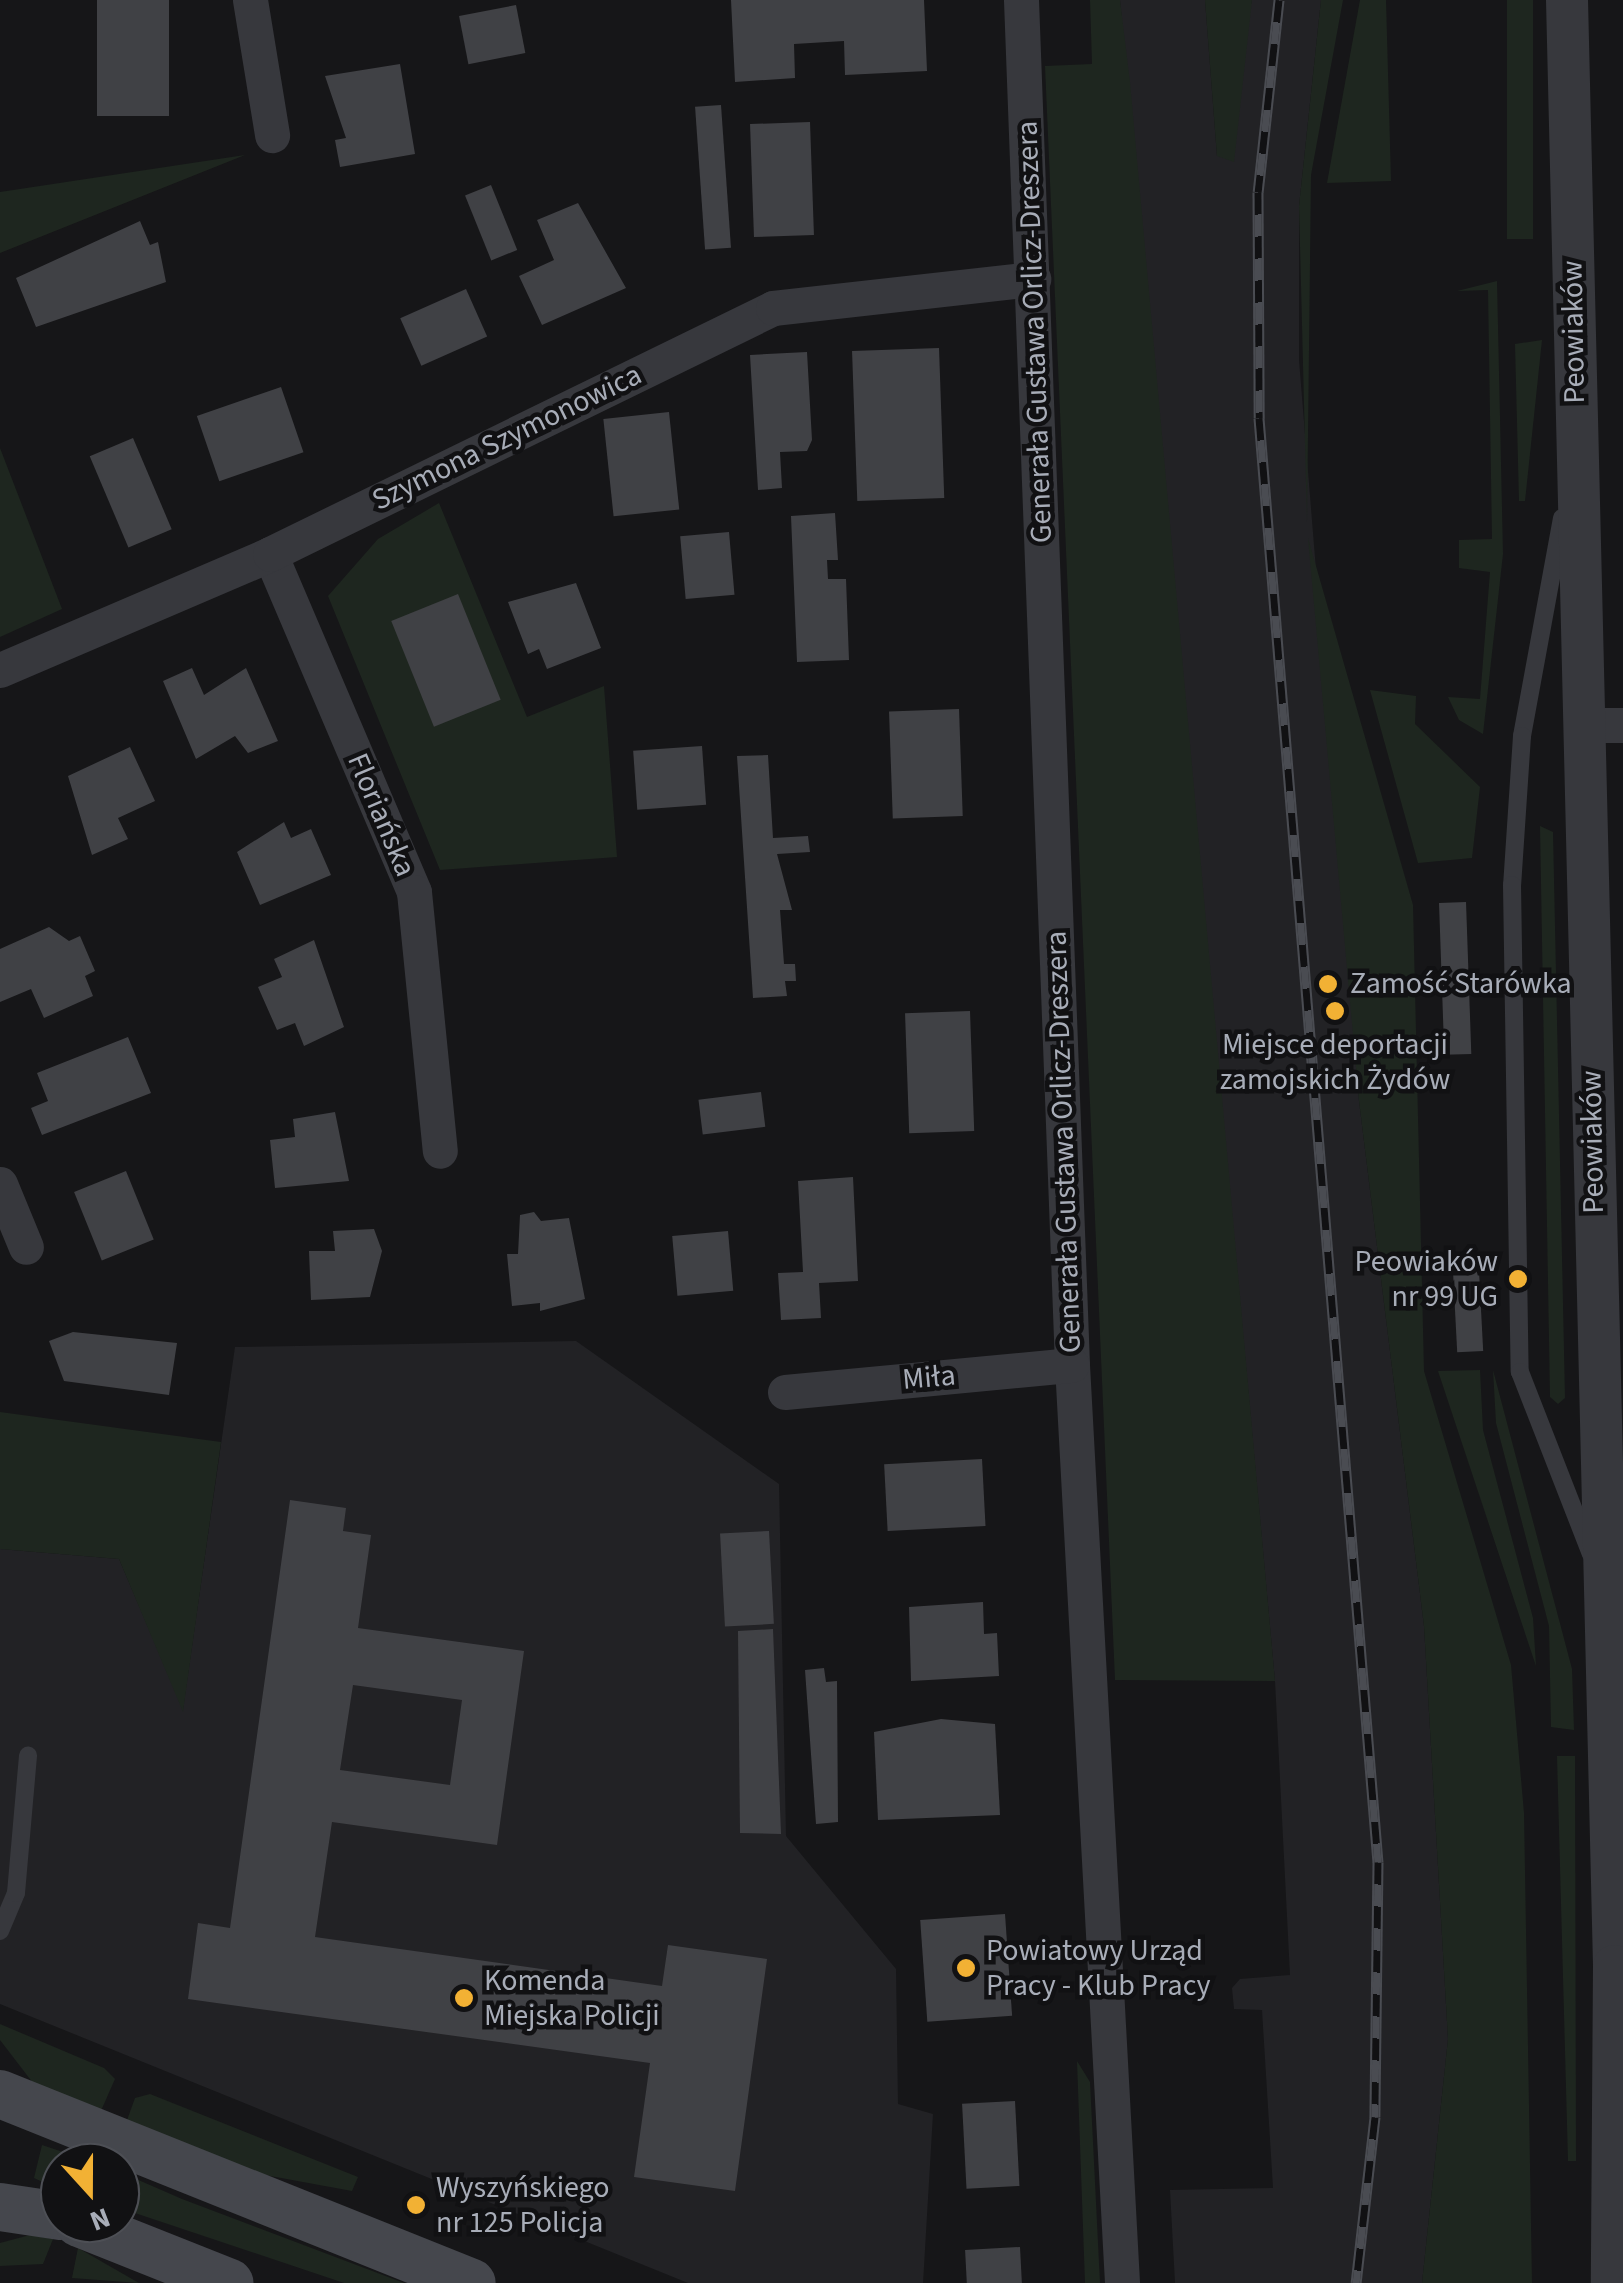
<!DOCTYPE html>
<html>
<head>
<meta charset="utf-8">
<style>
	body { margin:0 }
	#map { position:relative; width:1623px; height:2283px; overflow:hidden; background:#161618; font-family:"Source Sans 3",sans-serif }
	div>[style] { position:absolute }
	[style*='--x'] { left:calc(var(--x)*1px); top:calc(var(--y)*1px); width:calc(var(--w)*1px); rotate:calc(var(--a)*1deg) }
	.built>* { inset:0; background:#222225 }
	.green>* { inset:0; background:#1e261f; transform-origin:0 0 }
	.building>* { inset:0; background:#404145; transform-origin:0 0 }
	.service>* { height:18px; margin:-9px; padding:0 9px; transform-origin:9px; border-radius:9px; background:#37383d }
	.minor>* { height:35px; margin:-17.5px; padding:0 17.5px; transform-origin:17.5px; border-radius:17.5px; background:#37383d }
	.tertiary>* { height:42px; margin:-21px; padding:0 21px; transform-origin:21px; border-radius:21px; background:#37383d }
	.secondary>* { height:48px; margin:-24px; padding:0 24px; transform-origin:24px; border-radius:24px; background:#45474d }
	.rail>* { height:11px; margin-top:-5.5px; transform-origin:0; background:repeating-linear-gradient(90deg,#111113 0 22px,#4a4c52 0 44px); box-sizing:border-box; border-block:2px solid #4a4c52 }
	.dots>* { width:28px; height:28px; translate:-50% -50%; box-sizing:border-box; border:5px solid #111113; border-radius:50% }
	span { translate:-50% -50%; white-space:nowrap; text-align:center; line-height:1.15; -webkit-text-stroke:9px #111113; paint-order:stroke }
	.street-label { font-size:30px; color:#a8adb8 }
	.poi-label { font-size:30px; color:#a8adb8 }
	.left { translate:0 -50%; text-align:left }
	.right { translate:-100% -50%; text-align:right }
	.north { position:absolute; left:40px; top:2143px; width:100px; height:100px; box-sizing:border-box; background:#111113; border:2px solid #4d4f55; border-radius:50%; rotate:159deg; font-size:28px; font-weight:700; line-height:40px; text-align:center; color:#a8adb8 }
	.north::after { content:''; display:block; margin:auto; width:35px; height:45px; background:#f2b134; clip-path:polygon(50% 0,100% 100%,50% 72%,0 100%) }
</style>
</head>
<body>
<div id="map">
	<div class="built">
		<div style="clip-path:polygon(1120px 0,1205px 0,1217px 156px,1252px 0,1321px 0,1299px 206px,1299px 360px,1359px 1101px,1424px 1626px,1448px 2039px,1422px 2283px,1175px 2283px,1170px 2190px,1273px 2188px,1262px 2010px,1234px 2009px,1232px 1988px,1240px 1979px,1290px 1975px,1275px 1681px)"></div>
		<div style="clip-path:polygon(576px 1341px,779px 1484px,786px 1836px,896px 1969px,898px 2104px,933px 2114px,923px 2283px,688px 2283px,0 2004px,0 1549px,119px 1559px,183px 1709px,235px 1347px)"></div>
	</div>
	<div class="green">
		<div style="clip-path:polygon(1090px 0,1120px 0,1130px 82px,1275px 1681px,1115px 1680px,1045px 66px,1092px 64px)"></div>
		<div style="clip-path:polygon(1205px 0,1252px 0,1234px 162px,1217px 156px)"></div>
		<div style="clip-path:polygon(1321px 0,1343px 0,1311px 175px,1307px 523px,1299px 206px)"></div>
		<div style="clip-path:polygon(1360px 0,1386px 0,1391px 181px,1327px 183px)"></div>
		<div style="left:1507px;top:0;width:26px;height:239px"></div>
		<div style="clip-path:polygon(245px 155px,0 253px,0 192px)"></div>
		<div style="clip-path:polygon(1497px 281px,1503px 554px,1483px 734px,1459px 720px,1448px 697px,1480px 699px,1490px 572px,1459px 568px,1459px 540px,1492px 539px,1488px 290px,1457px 291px)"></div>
		<div style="clip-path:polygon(1542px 340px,1525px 501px,1519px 501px,1515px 344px)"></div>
		<div style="clip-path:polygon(0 448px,62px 609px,0 637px)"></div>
		<div style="clip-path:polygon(439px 503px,527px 717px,604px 686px,617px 857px,440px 870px,328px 596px,378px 539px)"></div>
		<div style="clip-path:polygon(1308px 538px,1413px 905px,1424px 1371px,1511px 1665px,1524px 1813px,1532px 2283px,1422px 2283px,1448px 2039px,1424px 1626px,1359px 1101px)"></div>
		<div style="clip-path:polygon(1370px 690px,1416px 696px,1415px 724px,1480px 787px,1472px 858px,1418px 863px)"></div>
		<div style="clip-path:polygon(1540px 826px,1553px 832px,1565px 1398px,1558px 1404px,1550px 1397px)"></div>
		<div style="clip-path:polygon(1480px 1370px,1483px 1430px,1533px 1618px,1536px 1666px,1438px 1371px)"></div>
		<div style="clip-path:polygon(1493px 1370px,1572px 1669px,1574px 1730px,1551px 1727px,1549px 1626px,1496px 1423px)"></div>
		<div style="clip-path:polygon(0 1412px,221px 1442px,183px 1712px,119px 1559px,0 1549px)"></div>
		<div style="clip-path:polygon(1557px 1756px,1575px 1756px,1576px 2161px,1568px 2161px)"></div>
		<div style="clip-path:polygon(0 2024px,104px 2068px,115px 2079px,100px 2113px,33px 2083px,0 2040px)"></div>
		<div style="clip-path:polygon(1077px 2061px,1090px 2082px,1100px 2283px,1085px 2283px)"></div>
		<div style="clip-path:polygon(150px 2094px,358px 2177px,352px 2191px,254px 2173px,126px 2123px,135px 2098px)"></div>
		<div style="clip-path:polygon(42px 2145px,84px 2159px,60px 2163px,60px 2190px,34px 2178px)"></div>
		<div style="clip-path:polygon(120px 2172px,182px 2199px,404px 2283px,344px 2283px,120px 2208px)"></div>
		<div style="clip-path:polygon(30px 2235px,53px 2239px,43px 2264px,0 2266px,0 2243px)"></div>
		<div style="clip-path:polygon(78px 2248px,139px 2283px,72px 2278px)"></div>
	</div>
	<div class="building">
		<div style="left:97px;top:0;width:72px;height:116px"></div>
		<div style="clip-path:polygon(731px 0,924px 0,927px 71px,845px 75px,844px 41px,794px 44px,795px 78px,735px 82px)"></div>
		<div style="left:516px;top:5px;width:49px;height:58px;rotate:79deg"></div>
		<div style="clip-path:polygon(400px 64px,415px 154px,340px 167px,335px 140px,346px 138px,325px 76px)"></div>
		<div style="left:721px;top:105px;width:143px;height:26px;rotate:86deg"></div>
		<div style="left:810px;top:122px;width:113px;height:60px;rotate:88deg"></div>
		<div style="left:491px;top:185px;width:70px;height:28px;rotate:68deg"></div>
		<div style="clip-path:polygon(578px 203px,626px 288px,542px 325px,519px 276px,554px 260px,537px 220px)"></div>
		<div style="clip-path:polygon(140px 221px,150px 245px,158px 242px,166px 282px,36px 327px,16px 278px)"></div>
		<div style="left:466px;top:289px;width:52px;height:72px;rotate:66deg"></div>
		<div style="left:939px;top:348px;width:150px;height:87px;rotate:88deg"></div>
		<div style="clip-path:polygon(807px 352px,812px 440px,807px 451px,780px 452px,782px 488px,758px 490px,750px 355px)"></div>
		<div style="left:281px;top:387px;width:69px;height:89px;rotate:71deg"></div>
		<div style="left:669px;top:412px;width:98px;height:66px;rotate:84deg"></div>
		<div style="left:133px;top:438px;width:99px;height:47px;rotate:67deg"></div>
		<div style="clip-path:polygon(835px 513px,838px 560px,827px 560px,828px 579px,846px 579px,849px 660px,797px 662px,791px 516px)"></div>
		<div style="left:729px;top:532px;width:63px;height:49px;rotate:85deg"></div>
		<div style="clip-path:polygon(576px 583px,601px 648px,547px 669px,539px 649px,528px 654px,508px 602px)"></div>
		<div style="left:458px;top:594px;width:114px;height:72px;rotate:68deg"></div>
		<div style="clip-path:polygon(192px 668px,204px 695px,246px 668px,278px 741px,248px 753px,235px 736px,196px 759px,163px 681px)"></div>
		<div style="left:959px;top:709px;width:107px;height:70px;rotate:88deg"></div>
		<div style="left:702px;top:746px;width:59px;height:69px;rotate:86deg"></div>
		<div style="clip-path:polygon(130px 747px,155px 801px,118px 818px,128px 839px,92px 855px,68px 776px)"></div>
		<div style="clip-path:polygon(768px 755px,773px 838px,808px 836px,810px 852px,777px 854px,792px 910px,780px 910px,784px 964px,795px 964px,796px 981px,785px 981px,787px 996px,753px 998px,737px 756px)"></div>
		<div style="clip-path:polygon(284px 822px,291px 838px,311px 829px,331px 875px,260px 905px,237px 852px)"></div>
		<div style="left:1466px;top:902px;width:152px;height:27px;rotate:88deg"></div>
		<div style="clip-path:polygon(49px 927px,69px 941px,80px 936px,95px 971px,85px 976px,93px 996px,44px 1018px,31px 989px,0 1002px,0 949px)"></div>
		<div style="clip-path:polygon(314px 940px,344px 1027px,304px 1046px,295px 1023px,277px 1030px,258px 987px,282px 977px,274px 959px)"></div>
		<div style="left:970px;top:1011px;width:120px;height:65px;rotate:88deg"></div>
		<div style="clip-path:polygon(128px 1037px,151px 1093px,42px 1135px,31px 1108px,48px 1101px,37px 1073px)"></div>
		<div style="left:761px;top:1092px;width:35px;height:63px;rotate:83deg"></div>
		<div style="clip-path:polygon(335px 1112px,349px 1181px,275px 1188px,270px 1140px,295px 1137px,293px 1119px)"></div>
		<div style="left:126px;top:1171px;width:74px;height:56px;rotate:68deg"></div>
		<div style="clip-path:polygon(853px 1177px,858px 1281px,819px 1283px,821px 1318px,781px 1320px,778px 1273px,803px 1272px,798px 1181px)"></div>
		<div style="clip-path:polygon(534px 1212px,541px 1221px,569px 1218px,585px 1299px,540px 1311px,540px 1303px,512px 1306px,507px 1254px,518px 1254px,520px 1215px)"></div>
		<div style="clip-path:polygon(374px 1229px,382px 1251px,370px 1297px,311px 1300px,309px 1251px,335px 1251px,333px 1231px)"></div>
		<div style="left:728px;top:1231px;width:60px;height:56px;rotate:85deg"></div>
		<div style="left:1479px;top:1271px;width:80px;height:26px;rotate:87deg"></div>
		<div style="clip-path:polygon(73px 1332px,177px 1343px,169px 1395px,64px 1381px,49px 1341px)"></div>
		<div style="left:982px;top:1459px;width:67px;height:98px;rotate:87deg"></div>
		<div style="clip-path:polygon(evenodd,290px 1500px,346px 1508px,343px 1531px,371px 1535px,358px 1628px,524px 1651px,497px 1845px,332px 1822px,315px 1937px,662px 1986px,668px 1945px,767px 1959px,735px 2191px,634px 2177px,650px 2063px,188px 1999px,198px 1923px,230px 1928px,290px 1500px,353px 1685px,462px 1700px,450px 1785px,340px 1770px,353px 1685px)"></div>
		<div style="left:769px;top:1531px;width:93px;height:49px;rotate:87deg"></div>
		<div style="clip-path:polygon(983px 1602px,984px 1634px,997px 1633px,999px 1676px,911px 1681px,909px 1607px)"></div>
		<div style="clip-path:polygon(773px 1629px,781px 1834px,740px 1833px,738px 1631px)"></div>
		<div style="clip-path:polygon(824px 1668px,826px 1682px,837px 1681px,838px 1822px,816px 1824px,805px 1670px)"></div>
		<div style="clip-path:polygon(941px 1719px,995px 1724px,1000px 1815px,878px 1820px,874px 1732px)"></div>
		<div style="left:1005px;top:1914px;width:102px;height:85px;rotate:86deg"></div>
		<div style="left:1015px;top:2101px;width:85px;height:53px;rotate:87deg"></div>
		<div style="left:1020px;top:2247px;width:36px;height:55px;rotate:87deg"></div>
	</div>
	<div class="service">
		<div style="--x:1562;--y:518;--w:222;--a:100.4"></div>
		<div style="--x:1522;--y:736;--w:149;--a:93.8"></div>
		<div style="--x:1512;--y:885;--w:487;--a:89.1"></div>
		<div style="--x:1520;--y:1372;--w:195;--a:68.7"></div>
		<div style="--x:0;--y:1931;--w:41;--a:-67.2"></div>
		<div style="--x:16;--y:1893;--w:138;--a:-85"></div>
	</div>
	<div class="minor">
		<div style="--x:250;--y:0;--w:137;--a:80.7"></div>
		<div style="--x:1021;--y:0;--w:1366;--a:87.86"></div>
		<div style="--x:1072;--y:1365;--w:919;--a:86.88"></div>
		<div style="--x:270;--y:554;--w:367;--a:66.9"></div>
		<div style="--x:414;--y:892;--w:260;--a:84.3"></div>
		<div style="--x:0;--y:670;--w:294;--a:-23.2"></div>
		<div style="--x:270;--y:554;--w:560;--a:-26.06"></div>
		<div style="--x:773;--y:308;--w:262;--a:-6.4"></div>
		<div style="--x:1583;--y:725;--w:40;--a:0"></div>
		<div style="--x:0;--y:1184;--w:68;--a:67.6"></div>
		<div style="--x:785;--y:1392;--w:288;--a:-5.4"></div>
	</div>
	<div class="tertiary">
		<div style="--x:1567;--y:0;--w:1967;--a:88.63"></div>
		<div style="--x:1614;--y:1966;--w:317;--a:90.4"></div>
	</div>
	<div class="secondary">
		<div style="--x:0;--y:2094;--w:508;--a:21.82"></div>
		<div style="--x:0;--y:2207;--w:61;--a:8.5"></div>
		<div style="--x:79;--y:2223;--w:162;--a:21.7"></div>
	</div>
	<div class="rail">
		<div style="--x:1279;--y:0;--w:193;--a:96.2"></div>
		<div style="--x:1258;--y:192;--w:226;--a:89.7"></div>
		<div style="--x:1259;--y:418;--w:1449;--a:85.29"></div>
		<div style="--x:1378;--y:1862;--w:255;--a:90.7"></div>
		<div style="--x:1375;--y:2117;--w:167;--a:96.5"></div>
	</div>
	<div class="dots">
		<div style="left:1328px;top:984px;background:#f2b134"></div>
		<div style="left:1335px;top:1011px;background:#f2b134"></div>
		<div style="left:1518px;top:1279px;background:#f2b134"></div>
		<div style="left:966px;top:1968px;background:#f2b134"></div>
		<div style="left:464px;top:1998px;background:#f2b134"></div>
		<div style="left:416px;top:2205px;background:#f2b134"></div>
	</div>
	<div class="street-label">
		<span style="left:1035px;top:332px;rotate:-92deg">Generała Gustawa Orlicz-Dreszera</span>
		<span style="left:1574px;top:332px;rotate:-91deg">Peowiaków</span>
		<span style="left:507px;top:438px;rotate:-26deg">Szymona Szymonowica</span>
		<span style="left:381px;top:815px;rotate:67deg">Floriańska</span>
		<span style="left:1064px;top:1142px;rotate:-92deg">Generała Gustawa Orlicz-Dreszera</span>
		<span style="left:1593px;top:1142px;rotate:-91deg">Peowiaków</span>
		<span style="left:929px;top:1378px;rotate:-5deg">Miła</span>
	</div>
	<div class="poi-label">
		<span class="left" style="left:1350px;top:984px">Zamość Starówka</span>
		<span style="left:1335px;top:1062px">Miejsce deportacji<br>zamojskich Żydów</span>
		<span class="right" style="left:1498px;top:1279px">Peowiaków<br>nr 99 UG</span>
		<span class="left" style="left:986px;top:1968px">Powiatowy Urząd<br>Pracy - Klub Pracy</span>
		<span class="left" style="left:484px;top:1998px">Komenda<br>Miejska Policji</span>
		<span class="left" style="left:436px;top:2205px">Wyszyńskiego<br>nr 125 Policja</span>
	</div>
	<div class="north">N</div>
</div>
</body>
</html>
